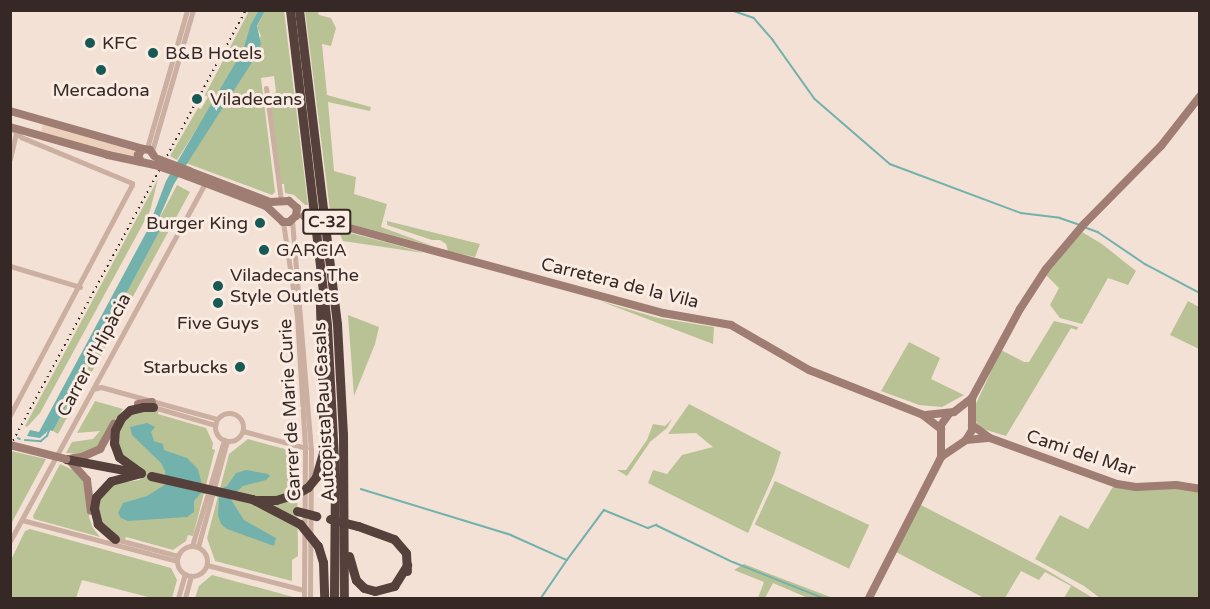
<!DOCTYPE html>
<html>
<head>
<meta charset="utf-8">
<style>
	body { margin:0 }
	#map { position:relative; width:1210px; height:609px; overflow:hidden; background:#f3e1d6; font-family:"Varela Round",sans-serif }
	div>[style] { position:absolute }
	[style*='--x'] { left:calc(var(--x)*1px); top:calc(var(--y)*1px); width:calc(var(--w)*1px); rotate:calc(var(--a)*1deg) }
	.green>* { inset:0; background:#b9c295; transform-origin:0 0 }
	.plaza>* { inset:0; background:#ecd0bb }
	.water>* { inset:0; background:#73b1ac }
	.stream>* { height:1.5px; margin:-0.75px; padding:0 0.75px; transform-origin:0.75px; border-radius:0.75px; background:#73b1ac }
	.street>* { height:5px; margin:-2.5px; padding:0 2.5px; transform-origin:2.5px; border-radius:2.5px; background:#cbafa1 }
	.street>.ring { margin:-2.5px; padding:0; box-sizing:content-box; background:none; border:5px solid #cbafa1; border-radius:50% }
	.secondary>* { height:8px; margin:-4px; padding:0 4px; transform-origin:4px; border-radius:4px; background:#9f7d73 }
	.highway>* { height:9px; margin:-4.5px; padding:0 4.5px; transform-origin:4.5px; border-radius:4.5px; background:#56403b }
	.rail>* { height:1.5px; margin-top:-0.75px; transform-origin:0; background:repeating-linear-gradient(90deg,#352825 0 1.5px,transparent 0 6px) }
	.secondary-bridge>* { height:8px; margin:-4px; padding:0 4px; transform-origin:4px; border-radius:4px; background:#9f7d73 }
	.highway-bridge>* { height:9px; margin:-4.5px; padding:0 4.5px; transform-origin:4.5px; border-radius:4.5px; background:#56403b }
	.dots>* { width:16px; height:16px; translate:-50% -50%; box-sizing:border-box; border:3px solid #faece2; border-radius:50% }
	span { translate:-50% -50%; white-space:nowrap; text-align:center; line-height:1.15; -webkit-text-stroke:6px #faece2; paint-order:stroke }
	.shield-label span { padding:2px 4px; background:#faece2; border:2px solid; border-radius:4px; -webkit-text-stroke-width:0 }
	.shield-label { font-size:16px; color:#352825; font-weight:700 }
	.poi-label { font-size:18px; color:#352825 }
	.left { translate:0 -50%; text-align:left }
	.right { translate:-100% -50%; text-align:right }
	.street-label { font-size:18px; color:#352825 }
	.frame { position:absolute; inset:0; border:12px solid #352825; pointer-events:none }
</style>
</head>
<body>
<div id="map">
	<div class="green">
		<div style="clip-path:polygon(249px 11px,258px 11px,251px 24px,248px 48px,177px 160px,170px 156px,198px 108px,201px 109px,208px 97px,205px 95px)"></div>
		<div style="clip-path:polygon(265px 11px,284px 11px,308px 205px,305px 205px,294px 195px,285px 193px,284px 184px,281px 184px,269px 97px,276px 92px,274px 76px,261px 78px,275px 192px,272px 195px,186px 163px,261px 36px,257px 27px)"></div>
		<div style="clip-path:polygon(305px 11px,318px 11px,319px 15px,331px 18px,336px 28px,331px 46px,322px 44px,327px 95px,371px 107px,370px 111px,328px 102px,334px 171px,356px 177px,354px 194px,387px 204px,381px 227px,433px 246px,331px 219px)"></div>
		<div style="clip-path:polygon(158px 179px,150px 211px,40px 413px,27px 427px,25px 426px)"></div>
		<div style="clip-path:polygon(177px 185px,190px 192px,58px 434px,53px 431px,164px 223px,158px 221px)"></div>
		<div style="clip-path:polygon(387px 221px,480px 244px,475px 257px,448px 251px,446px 244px,440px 240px,432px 240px,387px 225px)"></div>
		<div style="clip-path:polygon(338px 230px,389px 243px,424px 253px,343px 241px)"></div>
		<div style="clip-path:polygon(1082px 232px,1102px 244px,1136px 271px,1128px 285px,1108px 278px,1082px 324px,1060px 318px,1050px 305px,1059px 288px,1046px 275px)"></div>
		<div style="clip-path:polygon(600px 301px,658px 318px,714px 327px,713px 344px)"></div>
		<div style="clip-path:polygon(1188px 301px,1199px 307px,1199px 349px,1170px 335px)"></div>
		<div style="clip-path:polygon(348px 315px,379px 327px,375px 344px,354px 396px)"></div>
		<div style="clip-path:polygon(1054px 321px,1071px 325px,1078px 327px,1077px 330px,1071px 328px,1006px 436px,983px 429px,976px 422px,974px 408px,1001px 350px,1024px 362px,1029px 362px)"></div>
		<div style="clip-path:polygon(909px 342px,940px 358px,931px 379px,964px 395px,942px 407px,919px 405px,881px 391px)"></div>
		<div style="clip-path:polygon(95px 401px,123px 409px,95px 449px,83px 454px,66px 453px,72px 442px,93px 439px,100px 431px,77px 433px)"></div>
		<div style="clip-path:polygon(689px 404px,781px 452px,774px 474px,748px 533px,648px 483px,653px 470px,667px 474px,682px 455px,713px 447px,696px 433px,668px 434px)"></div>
		<div style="clip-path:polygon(149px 409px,158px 411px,158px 414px,206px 428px,213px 443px,212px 449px,215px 450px,193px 536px,188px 535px,186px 541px,173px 550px,126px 537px,124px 541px,118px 539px,100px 523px,98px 502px,102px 494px,112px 484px,140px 480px,142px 470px,123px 458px,117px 436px,127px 415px)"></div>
		<div style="clip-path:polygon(672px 419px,667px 428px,650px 442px,627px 476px,617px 470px,626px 470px,647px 440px,653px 424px,665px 426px)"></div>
		<div style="clip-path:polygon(248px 439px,292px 451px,293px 460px,297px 461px,298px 556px,292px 560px,292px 581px,215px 561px,207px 538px,229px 454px)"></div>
		<div style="clip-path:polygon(11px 451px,46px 459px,11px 524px,10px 453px)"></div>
		<div style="clip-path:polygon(60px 464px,77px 472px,84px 481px,88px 495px,89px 517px,93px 528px,100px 537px,34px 519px,33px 516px)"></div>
		<div style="left:775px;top:481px;width:104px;height:48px;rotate:25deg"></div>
		<div style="clip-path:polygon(1114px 485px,1184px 488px,1199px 493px,1199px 598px,1100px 598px,1084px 586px,1035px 559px,1060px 515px,1088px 529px)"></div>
		<div style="clip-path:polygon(919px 504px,1045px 569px,1093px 598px,1064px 598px,1071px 586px,1045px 572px,1039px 580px,1021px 571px,1005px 598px,984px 598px,894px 551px)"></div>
		<div style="clip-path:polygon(30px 529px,171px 568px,177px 580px,172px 598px,152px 598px,82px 580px,76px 598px,11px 598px,11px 560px,25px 531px)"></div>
		<div style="clip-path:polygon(744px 564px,833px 598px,808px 598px,773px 583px,765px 598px,758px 598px,764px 582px,734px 570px)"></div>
		<div style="clip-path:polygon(212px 575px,297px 598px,195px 598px,199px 586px)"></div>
	</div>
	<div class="plaza">
		<div style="clip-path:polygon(43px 123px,137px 151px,135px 157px,134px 159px,41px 133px)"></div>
	</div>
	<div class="water">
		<div style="clip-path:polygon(258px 11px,265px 11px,257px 26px,261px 44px,256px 56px,174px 184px,159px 218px,165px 221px,164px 223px,53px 431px,49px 430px,40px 438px,27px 436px,30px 430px,39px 432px,147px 231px,166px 181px,243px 50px,251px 24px)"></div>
		<div style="clip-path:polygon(147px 423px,155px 427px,151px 432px,154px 441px,163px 444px,164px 450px,187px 458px,198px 469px,202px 485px,220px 489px,227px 486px,236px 473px,246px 470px,268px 474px,270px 476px,266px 480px,243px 486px,230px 498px,244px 520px,276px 538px,274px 546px,227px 529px,221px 524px,218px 515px,219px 497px,201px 493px,194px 501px,194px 512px,187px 517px,128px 521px,121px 518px,118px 513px,123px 503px,147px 496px,166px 484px,165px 471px,161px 463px,132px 435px,130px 427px)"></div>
	</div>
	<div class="stream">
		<div style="--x:731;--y:10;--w:24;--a:19"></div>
		<div style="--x:754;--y:18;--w:29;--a:49"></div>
		<div style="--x:773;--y:40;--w:72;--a:54.6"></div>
		<div style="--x:815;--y:99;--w:99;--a:40.9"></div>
		<div style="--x:890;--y:164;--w:140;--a:20.5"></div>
		<div style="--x:1021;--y:213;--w:39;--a:7"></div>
		<div style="--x:1060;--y:218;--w:21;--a:19"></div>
		<div style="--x:1084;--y:227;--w:15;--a:20"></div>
		<div style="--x:1098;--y:232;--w:57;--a:34.2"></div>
		<div style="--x:1145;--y:264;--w:62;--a:27.8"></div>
		<div style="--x:18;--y:438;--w:2;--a:27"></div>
		<div style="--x:25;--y:440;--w:16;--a:4"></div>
		<div style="--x:41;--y:441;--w:8;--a:-40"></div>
		<div style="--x:47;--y:436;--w:9;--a:-69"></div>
		<div style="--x:361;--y:489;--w:157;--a:17"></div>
		<div style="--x:511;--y:535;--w:61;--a:24.1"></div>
		<div style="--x:567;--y:560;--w:62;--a:-53.5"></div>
		<div style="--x:604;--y:510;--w:48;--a:22.2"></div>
		<div style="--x:648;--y:528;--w:9;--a:-21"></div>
		<div style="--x:656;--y:525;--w:85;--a:25.7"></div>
		<div style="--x:733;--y:562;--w:97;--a:21.8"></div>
		<div style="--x:541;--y:598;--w:46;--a:-55.6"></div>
	</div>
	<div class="street">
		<div style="--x:266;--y:88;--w:114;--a:82.4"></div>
		<div style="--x:147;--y:148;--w:144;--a:-73.8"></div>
		<div style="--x:152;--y:151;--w:147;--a:-73.8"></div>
		<div style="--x:10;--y:159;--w:28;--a:-77"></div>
		<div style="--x:292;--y:220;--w:230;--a:85.3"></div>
		<div style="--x:311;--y:449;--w:149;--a:90.4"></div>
		<div style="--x:283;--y:222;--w:95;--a:81.5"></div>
		<div style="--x:297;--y:316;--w:131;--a:86.5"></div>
		<div style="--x:305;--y:447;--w:151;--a:90.4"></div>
		<div style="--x:10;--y:266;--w:73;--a:16.7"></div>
		<div style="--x:93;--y:389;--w:8;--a:-14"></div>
		<div style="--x:101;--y:387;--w:120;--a:15.4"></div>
		<div style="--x:153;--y:407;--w:65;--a:16.2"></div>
		<div class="ring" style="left:215px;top:413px;width:23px;height:23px"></div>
		<div style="--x:10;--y:415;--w:260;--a:-62.1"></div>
		<div style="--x:132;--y:185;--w:2;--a:-90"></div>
		<div style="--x:132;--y:183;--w:120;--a:-157.5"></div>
		<div style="--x:21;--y:137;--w:12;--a:-138"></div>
		<div style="--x:243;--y:431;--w:65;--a:15.1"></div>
		<div style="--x:22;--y:520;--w:160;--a:14.8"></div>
		<div style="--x:115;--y:539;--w:65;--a:15.1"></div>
		<div style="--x:10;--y:541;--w:408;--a:-61.4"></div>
		<div style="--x:192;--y:546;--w:111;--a:-73.2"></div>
		<div class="ring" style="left:177px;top:546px;width:25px;height:25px"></div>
		<div style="--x:198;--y:547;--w:110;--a:-74.7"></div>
		<div style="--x:207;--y:565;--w:100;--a:14.5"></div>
		<div style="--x:178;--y:598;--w:25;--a:-74"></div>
		<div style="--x:185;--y:598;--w:23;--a:-75"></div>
	</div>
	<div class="secondary">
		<div style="--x:10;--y:111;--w:138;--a:15.9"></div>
		<div style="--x:10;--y:127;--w:102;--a:15.9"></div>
		<div style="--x:108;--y:155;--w:48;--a:12"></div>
		<div style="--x:141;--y:162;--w:8;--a:-113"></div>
		<div style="--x:138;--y:155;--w:8;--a:-50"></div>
		<div style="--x:143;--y:149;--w:7;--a:8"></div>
		<div style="--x:150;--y:150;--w:7;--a:56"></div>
		<div style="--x:187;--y:176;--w:85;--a:20.8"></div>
		<div style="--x:266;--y:206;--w:23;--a:43"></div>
		<div style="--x:283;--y:222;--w:6;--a:0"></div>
		<div style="--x:289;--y:222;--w:9;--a:-41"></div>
		<div style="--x:296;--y:216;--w:8;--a:-83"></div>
		<div style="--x:297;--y:208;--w:11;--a:-139"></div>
		<div style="--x:289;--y:201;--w:19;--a:177"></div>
		<div style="--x:270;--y:202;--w:87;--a:-159.1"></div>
		<div style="--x:339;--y:225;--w:336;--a:15.2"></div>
		<div style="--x:663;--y:313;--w:69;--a:10"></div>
		<div style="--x:731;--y:325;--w:90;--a:30"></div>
		<div style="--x:809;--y:370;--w:123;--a:21.5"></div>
		<div style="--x:923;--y:415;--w:23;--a:38"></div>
		<div style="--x:138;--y:404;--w:14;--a:-8"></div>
		<div style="--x:925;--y:415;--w:29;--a:-6"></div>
		<div style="--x:954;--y:412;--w:23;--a:-38"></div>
		<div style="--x:972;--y:398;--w:101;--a:-61.7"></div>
		<div style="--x:1020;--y:309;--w:48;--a:-57"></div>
		<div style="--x:1046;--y:269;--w:59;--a:-49.8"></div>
		<div style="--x:1084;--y:224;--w:110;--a:-45.4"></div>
		<div style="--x:1161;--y:146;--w:63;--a:-52"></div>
		<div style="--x:972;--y:425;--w:22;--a:36"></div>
		<div style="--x:990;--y:438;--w:135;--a:19.9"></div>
		<div style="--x:1117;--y:484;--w:19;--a:9"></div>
		<div style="--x:1136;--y:487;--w:40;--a:-2.9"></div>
		<div style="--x:1176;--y:485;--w:24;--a:9"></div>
		<div style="--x:966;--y:440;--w:12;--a:-59"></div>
		<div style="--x:972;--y:430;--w:32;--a:-90"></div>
		<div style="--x:941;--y:457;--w:30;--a:-34"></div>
		<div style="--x:966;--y:440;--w:22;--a:-5"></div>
		<div style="--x:73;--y:458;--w:9;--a:-6"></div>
		<div style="--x:82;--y:457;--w:20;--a:-24"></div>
		<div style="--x:100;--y:449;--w:29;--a:-61"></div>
		<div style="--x:70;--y:461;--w:25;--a:48"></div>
		<div style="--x:87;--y:480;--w:31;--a:83"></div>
		<div style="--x:869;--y:598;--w:158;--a:-62.9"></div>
		<div style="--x:941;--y:457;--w:32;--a:-90"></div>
		<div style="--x:941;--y:425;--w:14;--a:-54"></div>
	</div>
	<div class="highway">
		<div style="--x:290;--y:10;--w:318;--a:83.3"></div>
		<div style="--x:327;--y:326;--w:152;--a:87"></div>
		<div style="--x:335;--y:478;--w:120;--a:90.5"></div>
		<div style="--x:299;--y:10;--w:316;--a:83.1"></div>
		<div style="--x:337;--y:324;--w:110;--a:86.9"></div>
		<div style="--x:343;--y:434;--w:164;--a:89.7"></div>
		<div style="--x:66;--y:459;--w:69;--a:10.8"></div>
		<div style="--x:141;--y:473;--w:27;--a:-144"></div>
		<div style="--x:119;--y:457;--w:15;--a:-110"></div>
		<div style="--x:114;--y:443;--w:13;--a:-86"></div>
		<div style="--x:115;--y:430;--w:13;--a:-63"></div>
		<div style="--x:121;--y:418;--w:12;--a:-42"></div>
		<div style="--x:130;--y:410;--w:13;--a:-13"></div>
		<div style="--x:143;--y:407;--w:10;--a:0"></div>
		<div style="--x:316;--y:477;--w:29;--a:-74"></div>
		<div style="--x:324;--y:449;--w:146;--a:-91.6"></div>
		<div style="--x:252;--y:499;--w:54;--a:27.5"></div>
		<div style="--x:257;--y:500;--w:19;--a:0"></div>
		<div style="--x:276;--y:500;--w:21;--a:-17"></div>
		<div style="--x:358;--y:526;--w:38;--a:20"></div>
		<div style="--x:394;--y:539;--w:18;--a:49"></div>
		<div style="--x:406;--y:553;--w:18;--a:87"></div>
		<div style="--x:115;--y:539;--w:23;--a:-139"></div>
		<div style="--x:98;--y:524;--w:16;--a:-104"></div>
		<div style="--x:94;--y:508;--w:11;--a:-80"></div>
		<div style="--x:96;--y:497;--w:22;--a:-47"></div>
		<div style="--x:111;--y:481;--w:31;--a:-15"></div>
		<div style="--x:318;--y:546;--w:17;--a:73"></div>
		<div style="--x:323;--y:562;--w:36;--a:88"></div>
		<div style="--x:349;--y:556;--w:25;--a:74"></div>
		<div style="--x:356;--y:580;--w:11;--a:45"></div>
		<div style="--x:364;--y:588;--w:11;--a:15"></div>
		<div style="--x:375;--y:591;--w:20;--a:-15"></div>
		<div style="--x:394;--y:586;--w:25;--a:-58"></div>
	</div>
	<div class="rail">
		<div style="--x:10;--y:446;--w:496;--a:-61.6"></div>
	</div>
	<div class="secondary-bridge">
		<div style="--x:158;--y:159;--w:33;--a:21"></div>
		<div style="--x:155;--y:165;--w:34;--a:19"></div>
		<div style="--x:304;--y:216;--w:36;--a:14"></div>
		<div style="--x:10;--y:445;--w:58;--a:14"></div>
	</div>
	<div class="highway-bridge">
		<div style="--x:151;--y:476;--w:104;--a:12.8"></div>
		<div style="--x:296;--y:494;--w:14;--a:-30"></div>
		<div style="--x:308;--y:487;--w:13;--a:-51"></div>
		<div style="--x:297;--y:511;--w:20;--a:15"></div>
		<div style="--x:330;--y:519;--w:29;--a:14"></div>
		<div style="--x:300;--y:524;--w:28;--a:51"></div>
	</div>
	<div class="dots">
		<div style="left:90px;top:43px;background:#175954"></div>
		<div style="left:153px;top:53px;background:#175954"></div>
		<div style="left:101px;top:70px;background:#175954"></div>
		<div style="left:197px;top:99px;background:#175954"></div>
		<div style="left:260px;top:223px;background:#175954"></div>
		<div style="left:264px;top:250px;background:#175954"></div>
		<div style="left:218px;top:286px;background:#175954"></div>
		<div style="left:218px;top:303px;background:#175954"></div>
		<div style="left:240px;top:367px;background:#175954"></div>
	</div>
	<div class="shield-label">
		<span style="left:327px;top:222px">C-32</span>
	</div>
	<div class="poi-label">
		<span class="left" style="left:102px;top:43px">KFC</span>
		<span class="left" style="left:165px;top:53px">B&amp;B Hotels</span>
		<span style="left:101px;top:90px">Mercadona</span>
		<span class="left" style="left:210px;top:99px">Viladecans</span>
		<span class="right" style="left:248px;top:223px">Burger King</span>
		<span class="left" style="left:276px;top:250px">GARCIA</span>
		<span class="left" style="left:230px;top:286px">Viladecans The<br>Style Outlets</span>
		<span style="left:218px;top:323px">Five Guys</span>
		<span class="right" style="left:228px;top:367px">Starbucks</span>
	</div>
	<div class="street-label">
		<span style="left:620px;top:283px;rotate:14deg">Carretera de la Vila</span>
		<span style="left:94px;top:355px;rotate:-62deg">Carrer d'Hipàcia</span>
		<span style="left:290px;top:410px;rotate:-93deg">Carrer de Marie Curie</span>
		<span style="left:324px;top:412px;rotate:-93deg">Autopista Pau Casals</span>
		<span style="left:1081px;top:453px;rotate:18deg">Camí del Mar</span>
	</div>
	<div class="frame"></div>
</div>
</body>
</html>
